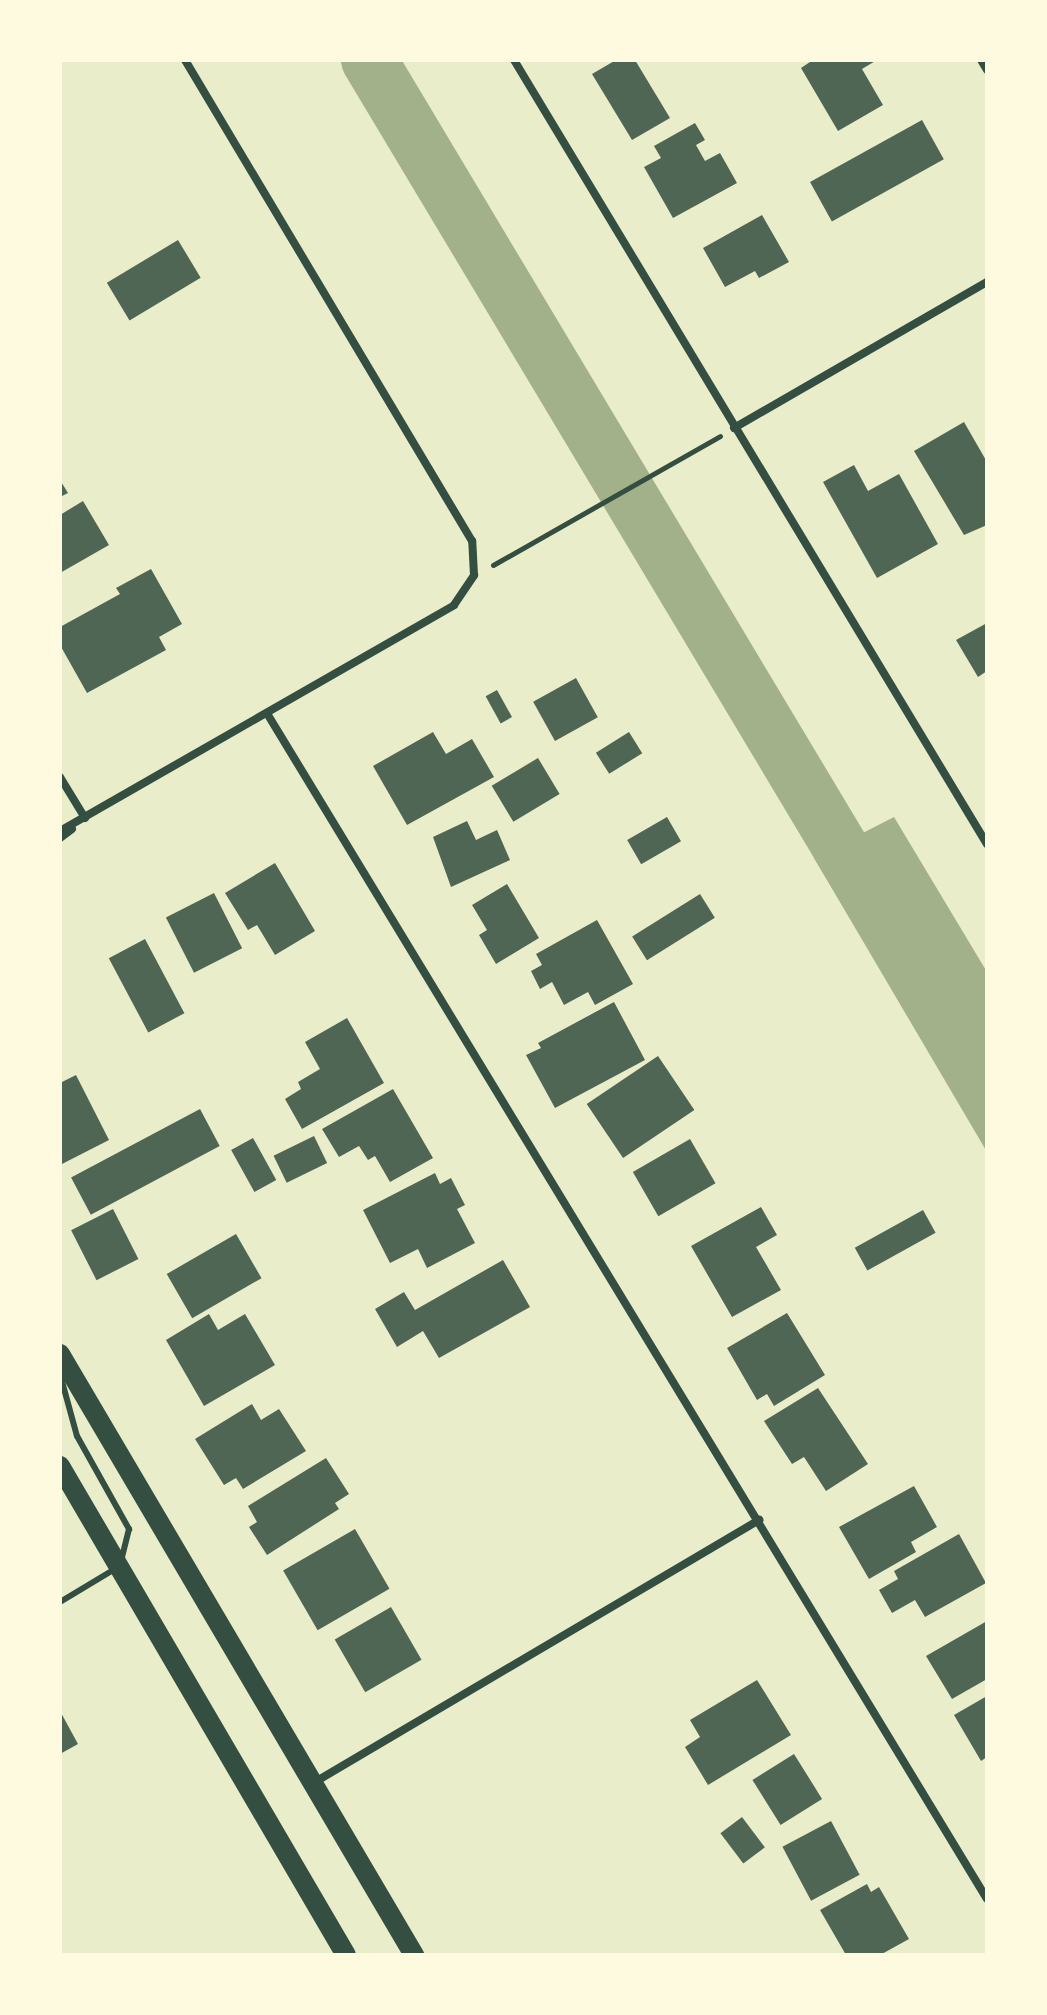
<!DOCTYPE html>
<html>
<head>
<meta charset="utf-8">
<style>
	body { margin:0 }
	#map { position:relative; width:1047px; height:2015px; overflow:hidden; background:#e9edc9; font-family:"PT Sans",sans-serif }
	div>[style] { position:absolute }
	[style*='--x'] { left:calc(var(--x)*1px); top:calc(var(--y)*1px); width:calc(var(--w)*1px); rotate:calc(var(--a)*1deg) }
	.water>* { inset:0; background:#a3b18a }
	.river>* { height:56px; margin:-28px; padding:0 28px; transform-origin:28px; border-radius:28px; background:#a3b18a }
	.building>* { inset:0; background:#4f6655; transform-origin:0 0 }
	.path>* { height:5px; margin:-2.5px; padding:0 2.5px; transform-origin:2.5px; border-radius:2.5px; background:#344e41 }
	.service>* { height:6px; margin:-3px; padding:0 3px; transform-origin:3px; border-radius:3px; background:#344e41 }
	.minor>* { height:8px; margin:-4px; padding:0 4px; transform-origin:4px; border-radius:4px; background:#344e41 }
	.primary>* { height:20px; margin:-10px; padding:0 10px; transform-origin:10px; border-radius:10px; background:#344e41 }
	span { translate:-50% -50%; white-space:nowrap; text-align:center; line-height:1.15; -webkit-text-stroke:6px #fefae0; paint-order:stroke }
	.frame { position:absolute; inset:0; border:62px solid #fefae0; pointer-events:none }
</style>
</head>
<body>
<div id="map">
	<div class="water">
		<div style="clip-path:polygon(894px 817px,987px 972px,987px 1152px,814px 858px)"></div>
	</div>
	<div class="river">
		<div style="--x:369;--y:60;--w:991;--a:59.09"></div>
	</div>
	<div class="building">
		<div style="clip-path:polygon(616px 60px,635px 60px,670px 118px,632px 140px,592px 74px)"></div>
		<div style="clip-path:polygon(813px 60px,877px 60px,862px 69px,883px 105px,838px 131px,801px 68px)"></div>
		<div style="left:922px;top:120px;width:45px;height:128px;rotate:61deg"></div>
		<div style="clip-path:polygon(695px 123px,705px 140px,696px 145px,705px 161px,720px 153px,737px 183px,673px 218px,644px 167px,661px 158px,654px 146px)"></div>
		<div style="clip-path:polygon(762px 215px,789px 262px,759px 278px,755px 271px,725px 287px,703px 248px)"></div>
		<div style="left:178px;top:240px;width:44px;height:83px;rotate:59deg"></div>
		<div style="clip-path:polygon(964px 422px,987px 462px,987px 525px,964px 535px,914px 451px)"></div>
		<div style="clip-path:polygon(854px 465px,868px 491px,899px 474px,938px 544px,877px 578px,823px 482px)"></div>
		<div style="clip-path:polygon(60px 480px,68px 493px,60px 497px)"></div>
		<div style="clip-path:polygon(83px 501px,109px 545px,60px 573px,60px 515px)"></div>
		<div style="clip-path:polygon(151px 569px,182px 624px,159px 637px,166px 650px,87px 693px,60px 645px,60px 627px,120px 594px,116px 588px)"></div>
		<div style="clip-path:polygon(987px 623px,987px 671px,978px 677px,956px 640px)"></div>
		<div style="left:576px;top:678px;width:45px;height:49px;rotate:61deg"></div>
		<div style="left:497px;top:690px;width:31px;height:13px;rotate:61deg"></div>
		<div style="clip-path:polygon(433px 732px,446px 754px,472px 739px,494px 777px,407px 825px,373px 766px)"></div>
		<div style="left:629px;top:732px;width:25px;height:39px;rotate:58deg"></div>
		<div style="left:538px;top:758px;width:42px;height:54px;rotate:59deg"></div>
		<div style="left:667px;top:817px;width:28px;height:46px;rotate:60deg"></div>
		<div style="clip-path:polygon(467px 821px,476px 840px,497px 830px,510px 860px,451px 887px,433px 837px)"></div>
		<div style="clip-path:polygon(275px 863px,315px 931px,275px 955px,257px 925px,248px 930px,225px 893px)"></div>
		<div style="clip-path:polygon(507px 884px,539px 938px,496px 964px,479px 935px,487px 930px,472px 905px)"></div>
		<div style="left:214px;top:893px;width:62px;height:54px;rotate:63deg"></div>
		<div style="left:700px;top:894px;width:28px;height:80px;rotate:58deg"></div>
		<div style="clip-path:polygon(597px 920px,633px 984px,595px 1005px,588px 992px,564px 1005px,552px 982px,540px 989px,531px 971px,542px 965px,536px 954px)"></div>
		<div style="left:145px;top:939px;width:84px;height:41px;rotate:62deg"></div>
		<div style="clip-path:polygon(614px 1002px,645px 1060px,555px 1108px,526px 1055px,541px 1048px,538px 1043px)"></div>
		<div style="clip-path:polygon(347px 1018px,384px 1083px,302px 1129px,285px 1099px,301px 1089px,298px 1082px,320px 1069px,305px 1042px)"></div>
		<div style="left:658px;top:1056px;width:65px;height:86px;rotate:56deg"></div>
		<div style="clip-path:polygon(76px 1075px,109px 1140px,60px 1165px,60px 1083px)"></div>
		<div style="clip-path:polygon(393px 1089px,433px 1158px,390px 1182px,375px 1156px,368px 1160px,359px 1146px,339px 1157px,322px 1129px)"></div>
		<div style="left:200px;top:1109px;width:42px;height:146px;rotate:62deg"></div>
		<div style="left:314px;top:1136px;width:30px;height:45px;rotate:64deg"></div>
		<div style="left:253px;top:1138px;width:48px;height:25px;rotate:61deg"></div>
		<div style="left:690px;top:1139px;width:51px;height:66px;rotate:60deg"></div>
		<div style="clip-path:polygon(435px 1173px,440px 1184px,451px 1178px,465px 1205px,457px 1209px,475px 1243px,427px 1268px,418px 1249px,390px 1263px,363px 1210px)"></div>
		<div style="clip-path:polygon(761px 1207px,777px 1235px,756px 1247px,781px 1290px,732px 1317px,691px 1246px)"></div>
		<div style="left:113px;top:1209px;width:56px;height:47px;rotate:63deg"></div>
		<div style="left:923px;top:1210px;width:26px;height:78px;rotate:61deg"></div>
		<div style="left:236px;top:1234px;width:51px;height:80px;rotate:60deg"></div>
		<div style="clip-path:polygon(503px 1260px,530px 1307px,439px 1358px,423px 1331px,397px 1347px,375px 1309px,404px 1292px,415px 1310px)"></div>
		<div style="clip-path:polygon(787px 1313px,825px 1375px,774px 1406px,767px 1394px,757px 1400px,727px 1348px)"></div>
		<div style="clip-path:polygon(209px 1314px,218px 1330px,245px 1314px,275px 1365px,204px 1406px,166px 1340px)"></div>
		<div style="clip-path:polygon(818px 1388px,868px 1464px,826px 1491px,804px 1457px,792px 1464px,764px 1421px)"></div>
		<div style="clip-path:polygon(252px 1404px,261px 1420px,279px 1409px,306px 1451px,243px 1489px,236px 1478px,224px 1485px,195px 1439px)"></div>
		<div style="clip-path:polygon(326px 1458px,349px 1494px,335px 1503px,339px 1509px,267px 1555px,249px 1527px,257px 1522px,248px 1506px)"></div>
		<div style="clip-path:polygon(914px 1486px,937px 1527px,911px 1542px,916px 1552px,869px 1579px,839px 1527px)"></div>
		<div style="left:355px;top:1529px;width:69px;height:83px;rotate:60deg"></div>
		<div style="clip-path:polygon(959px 1534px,986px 1583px,925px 1617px,915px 1600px,892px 1613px,879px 1590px,898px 1579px,894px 1571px)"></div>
		<div style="left:391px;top:1607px;width:61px;height:65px;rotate:60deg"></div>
		<div style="clip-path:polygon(987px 1621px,987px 1679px,952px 1699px,926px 1656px)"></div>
		<div style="clip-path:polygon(757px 1680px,791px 1735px,708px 1785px,685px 1747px,700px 1737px,690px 1720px)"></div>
		<div style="clip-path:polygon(987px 1696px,987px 1757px,981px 1761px,954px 1715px)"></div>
		<div style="clip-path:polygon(60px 1711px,78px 1744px,60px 1754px)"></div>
		<div style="left:794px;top:1754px;width:53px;height:49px;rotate:58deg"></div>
		<div style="left:742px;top:1817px;width:38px;height:27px;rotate:53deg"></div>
		<div style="left:831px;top:1821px;width:61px;height:55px;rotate:62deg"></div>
		<div style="clip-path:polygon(867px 1884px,871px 1892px,879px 1887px,909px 1939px,880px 1955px,846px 1955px,820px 1910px)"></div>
	</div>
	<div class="path">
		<div style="--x:493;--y:565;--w:261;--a:-29.6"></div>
	</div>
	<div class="service">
		<div style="--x:60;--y:1374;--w:64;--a:74.7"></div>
		<div style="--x:77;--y:1436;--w:107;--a:60.8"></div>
		<div style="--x:129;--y:1529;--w:33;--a:104"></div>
		<div style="--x:60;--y:1602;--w:64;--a:-31"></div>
	</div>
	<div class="minor">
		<div style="--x:514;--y:60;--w:916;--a:58.9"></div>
		<div style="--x:981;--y:60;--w:12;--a:59"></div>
		<div style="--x:734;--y:428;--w:292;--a:-30"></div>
		<div style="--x:268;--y:715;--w:1385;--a:58.73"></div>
		<div style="--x:60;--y:777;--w:48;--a:58.6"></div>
		<div style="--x:60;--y:831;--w:454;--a:-29.8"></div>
		<div style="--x:454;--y:605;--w:36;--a:-56"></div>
		<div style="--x:474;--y:575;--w:34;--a:-93"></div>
		<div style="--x:472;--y:541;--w:560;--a:-120.82"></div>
		<div style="--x:60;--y:838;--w:15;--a:-37"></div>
		<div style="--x:315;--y:1782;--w:516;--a:-30.54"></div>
	</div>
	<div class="primary">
		<div style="--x:60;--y:1354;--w:698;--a:59.5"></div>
		<div style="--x:60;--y:1466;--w:566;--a:59.68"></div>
	</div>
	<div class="frame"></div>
</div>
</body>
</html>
